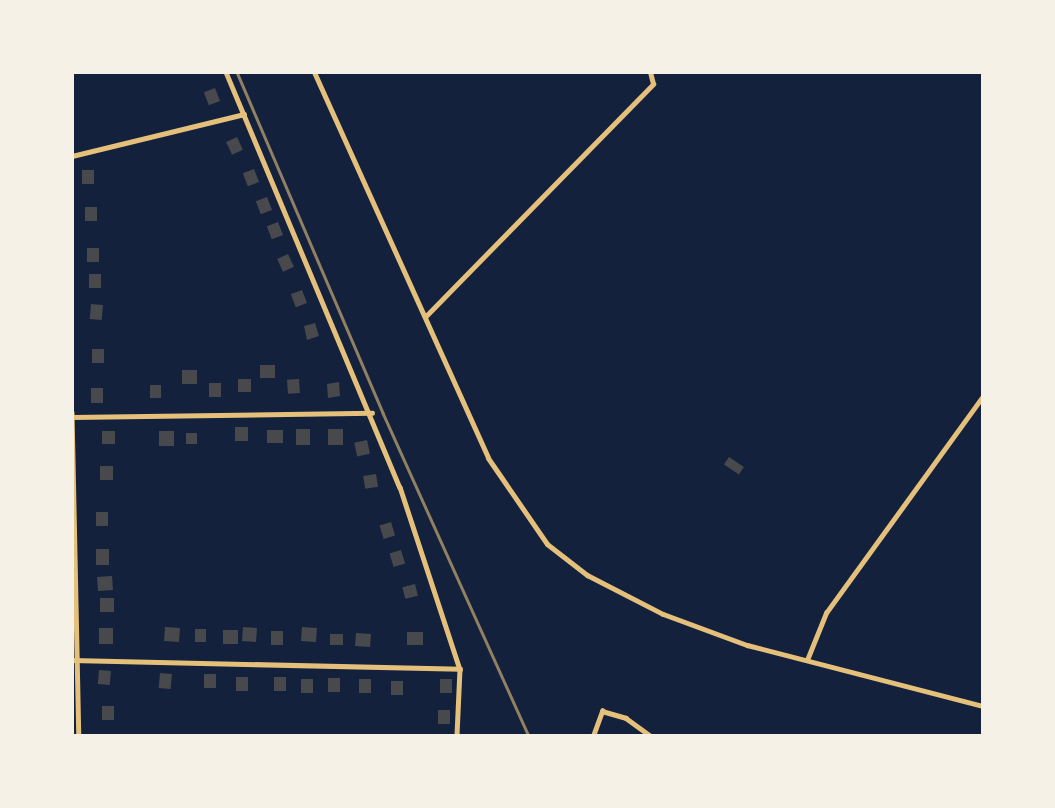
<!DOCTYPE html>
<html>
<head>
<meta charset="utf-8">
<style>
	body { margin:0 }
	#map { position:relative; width:1055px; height:808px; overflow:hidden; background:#14213d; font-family:"Noto Sans",sans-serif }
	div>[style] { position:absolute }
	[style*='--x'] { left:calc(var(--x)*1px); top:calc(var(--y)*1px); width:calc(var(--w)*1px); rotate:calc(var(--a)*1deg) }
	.building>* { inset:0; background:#48494c; transform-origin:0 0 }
	.minor>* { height:4.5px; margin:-2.25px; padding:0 2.25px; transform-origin:2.25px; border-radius:2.25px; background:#e5c07b }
	.tertiary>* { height:5px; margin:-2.5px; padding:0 2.5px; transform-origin:2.5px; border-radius:2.5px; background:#e5c07b }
	.rail>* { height:2.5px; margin:-1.25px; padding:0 1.25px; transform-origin:1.25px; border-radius:1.25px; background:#918062 }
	span { translate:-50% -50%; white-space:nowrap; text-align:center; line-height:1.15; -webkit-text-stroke:5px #f6f1e7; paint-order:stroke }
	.frame { position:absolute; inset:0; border:74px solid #f6f1e7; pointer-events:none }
</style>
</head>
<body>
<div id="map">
	<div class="building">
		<div style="left:215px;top:88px;width:14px;height:12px;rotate:69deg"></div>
		<div style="left:237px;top:137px;width:14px;height:12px;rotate:65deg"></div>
		<div style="left:254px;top:169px;width:14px;height:12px;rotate:69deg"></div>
		<div style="left:82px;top:170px;width:12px;height:14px"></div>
		<div style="left:267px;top:197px;width:14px;height:12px;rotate:69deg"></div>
		<div style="left:85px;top:207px;width:12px;height:14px"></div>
		<div style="left:278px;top:222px;width:14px;height:12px;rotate:69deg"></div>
		<div style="left:87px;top:248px;width:12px;height:14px"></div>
		<div style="left:288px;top:254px;width:14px;height:12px;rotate:65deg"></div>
		<div style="left:89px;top:274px;width:12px;height:14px"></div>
		<div style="left:302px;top:290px;width:14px;height:12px;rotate:69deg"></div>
		<div style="left:91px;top:304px;width:12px;height:15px;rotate:5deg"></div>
		<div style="clip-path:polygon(315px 323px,319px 336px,307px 340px,304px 326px)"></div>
		<div style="left:92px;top:349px;width:12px;height:14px"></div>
		<div style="left:260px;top:365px;width:15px;height:13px"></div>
		<div style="left:182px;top:370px;width:15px;height:14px"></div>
		<div style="left:238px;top:379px;width:13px;height:13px"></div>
		<div style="left:299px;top:379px;width:14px;height:12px;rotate:86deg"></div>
		<div style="clip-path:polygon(339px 382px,340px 396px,328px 398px,327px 384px)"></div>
		<div style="left:209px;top:383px;width:12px;height:14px"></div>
		<div style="left:150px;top:385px;width:11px;height:13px"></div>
		<div style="left:91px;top:388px;width:12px;height:15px"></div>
		<div style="left:235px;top:427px;width:13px;height:14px"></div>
		<div style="left:296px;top:429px;width:14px;height:16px"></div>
		<div style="left:328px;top:429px;width:15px;height:16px"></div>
		<div style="left:267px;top:430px;width:16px;height:13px"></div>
		<div style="left:102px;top:431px;width:13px;height:13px"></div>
		<div style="left:159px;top:431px;width:15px;height:15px"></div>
		<div style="left:186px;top:433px;width:11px;height:11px"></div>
		<div style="left:367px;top:440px;width:14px;height:13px;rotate:78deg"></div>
		<div style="left:729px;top:457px;width:18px;height:9px;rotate:34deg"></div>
		<div style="left:100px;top:466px;width:13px;height:14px"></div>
		<div style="left:376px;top:474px;width:13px;height:13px;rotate:81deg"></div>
		<div style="left:96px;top:512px;width:12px;height:14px"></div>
		<div style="left:391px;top:522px;width:14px;height:12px;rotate:73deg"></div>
		<div style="left:96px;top:549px;width:13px;height:16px"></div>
		<div style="left:401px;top:550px;width:14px;height:12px;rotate:73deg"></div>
		<div style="left:112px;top:576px;width:14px;height:15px;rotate:86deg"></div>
		<div style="left:415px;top:584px;width:12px;height:13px;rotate:76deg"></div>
		<div style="left:114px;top:598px;width:14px;height:14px;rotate:90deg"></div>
		<div style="left:165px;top:627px;width:15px;height:14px;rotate:4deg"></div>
		<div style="left:243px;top:627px;width:14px;height:14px;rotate:4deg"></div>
		<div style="left:302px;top:627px;width:15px;height:14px;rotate:4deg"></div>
		<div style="left:99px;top:628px;width:14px;height:16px"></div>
		<div style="left:195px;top:629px;width:11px;height:13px"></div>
		<div style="left:223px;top:630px;width:15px;height:14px"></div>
		<div style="left:271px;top:631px;width:12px;height:14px"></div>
		<div style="left:407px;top:632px;width:16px;height:13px"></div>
		<div style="left:356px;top:633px;width:15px;height:13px;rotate:4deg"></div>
		<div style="left:330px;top:634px;width:13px;height:11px"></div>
		<div style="left:99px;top:670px;width:12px;height:14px;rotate:5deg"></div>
		<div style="left:160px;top:673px;width:12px;height:15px;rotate:5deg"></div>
		<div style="left:204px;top:674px;width:12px;height:14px"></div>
		<div style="left:236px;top:677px;width:12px;height:14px"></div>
		<div style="left:274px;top:677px;width:12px;height:14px"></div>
		<div style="left:328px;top:678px;width:12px;height:14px"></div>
		<div style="left:301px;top:679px;width:12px;height:14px"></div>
		<div style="left:359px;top:679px;width:12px;height:14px"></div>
		<div style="left:440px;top:679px;width:12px;height:14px"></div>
		<div style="left:391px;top:681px;width:12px;height:14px"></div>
		<div style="left:102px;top:706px;width:12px;height:14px"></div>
		<div style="left:438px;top:710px;width:12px;height:14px"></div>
	</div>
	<div class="minor">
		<div style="--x:226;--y:72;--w:450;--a:67.3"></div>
		<div style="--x:400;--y:487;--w:192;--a:71.8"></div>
		<div style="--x:460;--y:669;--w:67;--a:92.6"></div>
		<div style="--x:72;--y:156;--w:177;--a:-13.7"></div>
		<div style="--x:425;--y:317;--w:326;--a:-45.6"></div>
		<div style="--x:653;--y:84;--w:12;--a:-104"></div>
		<div style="--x:72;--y:412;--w:324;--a:88.8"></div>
		<div style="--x:72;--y:417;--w:300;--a:-0.8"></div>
		<div style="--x:72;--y:660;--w:388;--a:1.3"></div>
		<div style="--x:807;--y:660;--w:51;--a:-68"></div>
		<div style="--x:826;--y:613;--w:268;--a:-54.1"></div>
		<div style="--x:593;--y:736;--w:27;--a:-70"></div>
		<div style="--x:602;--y:711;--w:25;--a:16"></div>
		<div style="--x:626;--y:718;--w:31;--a:36"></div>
	</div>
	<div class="tertiary">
		<div style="--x:314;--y:72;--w:423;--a:65.7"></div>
		<div style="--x:488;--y:458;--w:104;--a:55.5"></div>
		<div style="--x:547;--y:544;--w:51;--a:37.8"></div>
		<div style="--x:587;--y:575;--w:85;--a:27.2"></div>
		<div style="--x:663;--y:614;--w:90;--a:20.3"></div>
		<div style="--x:747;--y:645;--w:244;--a:14.5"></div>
	</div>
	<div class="rail">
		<div style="--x:237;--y:72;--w:371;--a:66.8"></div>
		<div style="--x:383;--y:413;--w:354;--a:65.7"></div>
	</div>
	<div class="frame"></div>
</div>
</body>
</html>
